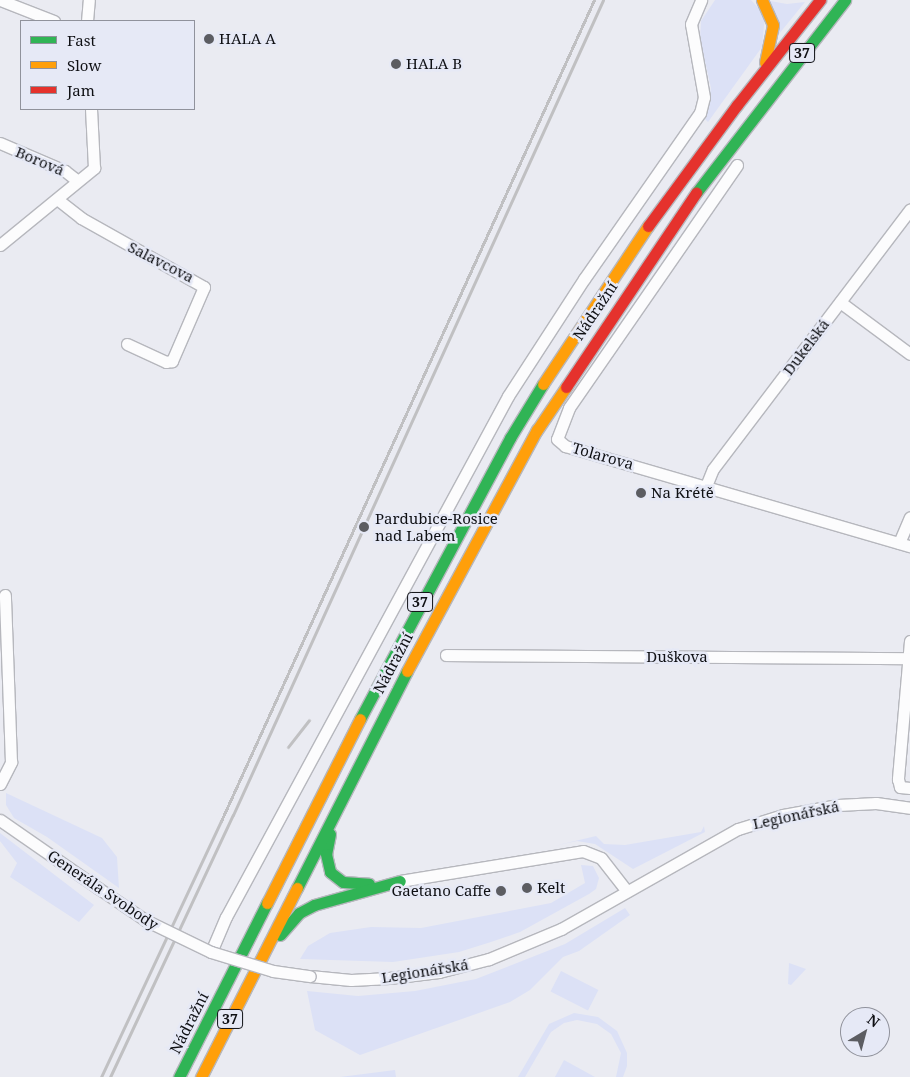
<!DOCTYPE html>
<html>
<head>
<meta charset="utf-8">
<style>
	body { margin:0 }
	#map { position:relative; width:910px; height:1077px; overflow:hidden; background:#eaebf2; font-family:"Noto Serif",serif }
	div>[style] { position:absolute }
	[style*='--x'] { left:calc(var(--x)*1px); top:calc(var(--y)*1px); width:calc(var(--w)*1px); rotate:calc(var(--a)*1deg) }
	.green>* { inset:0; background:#dce1f6; transform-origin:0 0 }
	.roads { filter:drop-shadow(1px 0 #b6b7bd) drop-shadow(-1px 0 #b6b7bd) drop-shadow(0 1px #b6b7bd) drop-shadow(0 -1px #b6b7bd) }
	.street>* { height:11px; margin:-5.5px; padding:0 5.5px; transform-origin:5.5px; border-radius:5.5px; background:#fcfcfd }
	.fast>* { height:11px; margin:-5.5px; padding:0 5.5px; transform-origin:5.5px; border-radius:5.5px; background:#30b455 }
	.slow>* { height:11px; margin:-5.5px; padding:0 5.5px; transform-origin:5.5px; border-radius:5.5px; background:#ff9f0a }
	.jam>* { height:11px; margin:-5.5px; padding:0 5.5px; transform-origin:5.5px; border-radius:5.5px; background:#e5322d }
	.rail>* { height:3px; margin:-1.5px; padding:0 1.5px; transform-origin:1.5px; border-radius:1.5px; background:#c0c0c2 }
	.bridges { filter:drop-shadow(1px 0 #b6b7bd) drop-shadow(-1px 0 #b6b7bd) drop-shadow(0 1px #b6b7bd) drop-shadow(0 -1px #b6b7bd) }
	.street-bridge>* { height:11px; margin:-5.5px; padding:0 5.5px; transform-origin:5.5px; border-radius:5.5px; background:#fcfcfd }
	.dots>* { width:14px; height:14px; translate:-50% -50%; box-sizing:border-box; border:2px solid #e6e9f6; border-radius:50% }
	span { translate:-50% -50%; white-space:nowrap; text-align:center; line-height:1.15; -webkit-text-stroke:5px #e6e9f6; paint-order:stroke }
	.shield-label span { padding:1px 4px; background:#e6e9f6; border:1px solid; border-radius:4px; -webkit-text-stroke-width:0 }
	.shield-label { font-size:14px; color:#0f1014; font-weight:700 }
	.poi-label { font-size:15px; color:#0f1014 }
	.left { translate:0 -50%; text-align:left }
	.right { translate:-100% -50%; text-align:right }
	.street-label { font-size:15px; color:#0f1014 }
	.legend { position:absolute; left:20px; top:20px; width:175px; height:90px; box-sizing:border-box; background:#e6e9f6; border:1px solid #90929c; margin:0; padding:6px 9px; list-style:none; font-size:15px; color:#0f1014 }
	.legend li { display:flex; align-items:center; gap:10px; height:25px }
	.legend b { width:25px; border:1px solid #90929c }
	.north { position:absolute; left:840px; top:1007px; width:50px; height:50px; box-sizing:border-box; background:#e6e9f6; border:1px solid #90929c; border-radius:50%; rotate:37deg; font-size:14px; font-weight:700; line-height:20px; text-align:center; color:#0f1014 }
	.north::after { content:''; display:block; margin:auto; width:18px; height:22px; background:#5c5d62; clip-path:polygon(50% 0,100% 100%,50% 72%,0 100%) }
</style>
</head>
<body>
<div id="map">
	<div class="green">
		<div style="clip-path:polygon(715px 0,751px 0,765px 15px,762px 47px,708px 122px,705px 119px,711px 88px,700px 39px,701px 21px)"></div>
		<div style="clip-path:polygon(770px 1px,787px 4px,805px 2px,779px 34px)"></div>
		<div style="clip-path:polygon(6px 793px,102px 838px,117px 857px,119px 888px,47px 837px,14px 818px,6px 805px)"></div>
		<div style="clip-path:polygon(704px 826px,705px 832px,633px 869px,595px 844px,577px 841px,554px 846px,596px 836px,604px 844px,625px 845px,701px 832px)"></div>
		<div style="clip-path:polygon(0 833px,94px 905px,79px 922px,10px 877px,17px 863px,0 841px)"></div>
		<div style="clip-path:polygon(581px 865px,593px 866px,599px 878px,596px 889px,589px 894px,520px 932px,491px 942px,459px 952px,393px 962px,300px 959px,308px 946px,330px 933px,371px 927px,421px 928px,551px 903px,585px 883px)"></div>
		<div style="clip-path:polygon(625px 908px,630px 915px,579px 951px,563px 957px,530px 990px,510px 1002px,360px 1055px,315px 1030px,307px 991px,358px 996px,415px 991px,476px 979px,565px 944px)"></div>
		<div style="clip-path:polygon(789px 963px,806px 969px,791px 985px,788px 984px)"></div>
		<div style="left:561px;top:971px;width:42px;height:23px;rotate:27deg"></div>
		<div style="clip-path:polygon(574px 1013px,598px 1017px,617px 1031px,627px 1053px,627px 1066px,623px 1077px,616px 1077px,621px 1053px,611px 1034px,597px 1024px,577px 1020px,564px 1023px,551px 1032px,525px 1077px,518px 1077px,549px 1024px)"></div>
		<div style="clip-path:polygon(564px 1060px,595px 1077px,555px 1077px)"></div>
		<div style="clip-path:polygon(395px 1070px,396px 1077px,340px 1077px)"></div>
	</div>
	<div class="roads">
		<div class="street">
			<div style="--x:0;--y:0;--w:58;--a:21.3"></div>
			<div style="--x:87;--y:21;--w:21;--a:-85"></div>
			<div style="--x:0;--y:143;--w:71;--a:23.3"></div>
			<div style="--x:65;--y:171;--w:16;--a:38"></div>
			<div style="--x:737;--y:165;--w:295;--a:124.7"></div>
			<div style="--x:569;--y:408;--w:33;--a:111"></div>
			<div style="--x:557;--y:439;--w:11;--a:41"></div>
			<div style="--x:565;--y:446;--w:359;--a:16.2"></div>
			<div style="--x:57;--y:199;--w:31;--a:38"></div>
			<div style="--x:81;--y:218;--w:141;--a:29.3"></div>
			<div style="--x:204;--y:287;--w:81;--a:113.4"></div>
			<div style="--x:172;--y:361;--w:6;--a:171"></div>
			<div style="--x:166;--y:362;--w:43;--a:-155.2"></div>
			<div style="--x:0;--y:245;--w:122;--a:-39.3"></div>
			<div style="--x:94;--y:168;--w:59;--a:-92.9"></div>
			<div style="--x:840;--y:302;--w:87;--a:36.6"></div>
			<div style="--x:706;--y:486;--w:18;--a:-68"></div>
			<div style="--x:713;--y:469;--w:326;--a:-52.8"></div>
			<div style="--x:899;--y:543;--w:28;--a:-67"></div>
			<div style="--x:910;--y:641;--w:139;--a:95"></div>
			<div style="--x:898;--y:779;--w:8;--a:76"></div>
			<div style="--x:900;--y:787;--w:10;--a:6"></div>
			<div style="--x:446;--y:655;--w:462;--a:0.4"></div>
			<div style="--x:0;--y:784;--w:25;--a:-63"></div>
			<div style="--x:11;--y:762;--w:167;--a:-92.1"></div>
			<div style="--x:0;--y:820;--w:119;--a:34.8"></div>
			<div style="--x:400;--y:881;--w:185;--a:-9.3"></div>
			<div style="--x:583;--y:851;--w:19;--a:21"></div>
			<div style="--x:601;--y:858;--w:41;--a:52"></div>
			<div style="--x:211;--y:952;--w:38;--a:-67"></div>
			<div style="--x:226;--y:917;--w:592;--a:-61.57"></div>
			<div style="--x:508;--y:396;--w:140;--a:-57"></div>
			<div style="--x:584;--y:279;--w:203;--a:-55.1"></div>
			<div style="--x:700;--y:113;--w:16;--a:-76"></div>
			<div style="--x:704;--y:97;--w:74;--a:-100.1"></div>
			<div style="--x:691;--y:24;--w:26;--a:-67"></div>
			<div style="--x:310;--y:976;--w:41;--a:5.6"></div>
			<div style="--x:351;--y:980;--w:38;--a:-3"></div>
			<div style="--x:389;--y:978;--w:50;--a:-6.8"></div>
			<div style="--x:439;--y:972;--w:52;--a:-14.6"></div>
			<div style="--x:489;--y:959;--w:78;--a:-22.6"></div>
			<div style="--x:561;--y:929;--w:203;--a:-29.5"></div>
			<div style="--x:738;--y:829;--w:47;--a:-17.3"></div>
			<div style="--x:783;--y:815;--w:56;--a:-10.3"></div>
			<div style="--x:838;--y:805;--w:38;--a:-3"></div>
			<div style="--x:876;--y:803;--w:34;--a:8"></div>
		</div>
		<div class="fast">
			<div style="--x:696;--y:193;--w:244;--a:-52.3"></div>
			<div style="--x:360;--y:719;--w:319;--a:-61.9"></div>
			<div style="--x:510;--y:438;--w:63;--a:-58.6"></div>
			<div style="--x:330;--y:834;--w:20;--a:101"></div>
			<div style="--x:326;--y:854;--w:18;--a:77"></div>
			<div style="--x:330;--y:872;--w:16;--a:38"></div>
			<div style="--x:343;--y:882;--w:26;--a:4"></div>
			<div style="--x:297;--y:888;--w:243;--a:-63.1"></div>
			<div style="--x:280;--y:935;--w:29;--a:-49"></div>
			<div style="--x:299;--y:913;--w:17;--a:-28"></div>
			<div style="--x:314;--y:905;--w:89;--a:-15.6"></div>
			<div style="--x:179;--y:1077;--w:195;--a:-63.2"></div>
		</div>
		<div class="slow">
			<div style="--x:762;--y:0;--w:27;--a:66"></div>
			<div style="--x:773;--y:25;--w:38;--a:102"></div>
			<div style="--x:543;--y:384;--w:190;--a:-56.4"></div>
			<div style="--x:407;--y:671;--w:274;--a:-61.7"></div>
			<div style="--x:537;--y:430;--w:52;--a:-56"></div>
			<div style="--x:267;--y:903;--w:206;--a:-63.2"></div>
			<div style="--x:201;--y:1077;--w:212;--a:-63.1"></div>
		</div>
		<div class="jam">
			<div style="--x:648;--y:226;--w:150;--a:-53.7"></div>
			<div style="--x:737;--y:105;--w:134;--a:-51.7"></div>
			<div style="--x:566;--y:387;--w:234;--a:-56.2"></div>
		</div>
	</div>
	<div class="rail">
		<div style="--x:288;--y:747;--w:34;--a:-52"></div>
		<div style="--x:101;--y:1077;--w:283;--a:-64.9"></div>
		<div style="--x:221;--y:821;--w:902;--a:-65.57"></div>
		<div style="--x:110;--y:1077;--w:289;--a:-64.9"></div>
		<div style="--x:233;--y:815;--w:895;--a:-65.58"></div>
	</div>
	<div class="bridges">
		<div class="street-bridge">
			<div style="--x:98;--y:888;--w:57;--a:34.2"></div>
			<div style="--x:145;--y:920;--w:73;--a:25.9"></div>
			<div style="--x:211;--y:952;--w:65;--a:17"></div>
			<div style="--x:273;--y:971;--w:37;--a:8"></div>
		</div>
	</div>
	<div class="dots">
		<div style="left:209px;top:39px;background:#5c5d62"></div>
		<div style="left:396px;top:64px;background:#5c5d62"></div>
		<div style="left:641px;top:493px;background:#5c5d62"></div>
		<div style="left:364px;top:527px;background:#5c5d62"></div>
		<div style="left:527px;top:888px;background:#5c5d62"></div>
		<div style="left:501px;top:891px;background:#5c5d62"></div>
	</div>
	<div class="shield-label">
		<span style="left:802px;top:53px">37</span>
		<span style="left:420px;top:602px">37</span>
		<span style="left:230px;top:1019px">37</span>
	</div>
	<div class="poi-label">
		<span class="left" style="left:219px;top:39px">HALA A</span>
		<span class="left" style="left:406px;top:64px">HALA B</span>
		<span class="left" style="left:651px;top:493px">Na Krétě</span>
		<span class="left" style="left:375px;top:527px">Pardubice-Rosice<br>nad Labem</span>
		<span class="left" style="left:537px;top:888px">Kelt</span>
		<span class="right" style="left:491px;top:891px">Gaetano Caffe</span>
	</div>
	<div class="street-label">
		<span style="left:40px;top:161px;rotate:23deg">Borová</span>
		<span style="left:161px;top:262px;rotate:27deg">Salavcova</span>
		<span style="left:595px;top:311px;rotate:-56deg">Nádražní</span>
		<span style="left:806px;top:347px;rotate:-53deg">Dukelská</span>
		<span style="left:603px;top:456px;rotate:16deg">Tolarova</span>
		<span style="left:677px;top:657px">Duškova</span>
		<span style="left:393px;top:663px;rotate:-62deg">Nádražní</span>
		<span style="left:796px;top:815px;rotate:-12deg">Legionářská</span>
		<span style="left:103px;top:890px;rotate:34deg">Generála Svobody</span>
		<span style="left:425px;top:971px;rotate:-9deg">Legionářská</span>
		<span style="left:189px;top:1023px;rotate:-63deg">Nádražní</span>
	</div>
	<ul class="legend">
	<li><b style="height:6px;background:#30b455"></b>Fast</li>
	<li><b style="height:6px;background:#ff9f0a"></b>Slow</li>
	<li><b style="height:6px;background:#e5322d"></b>Jam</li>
	</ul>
	<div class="north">N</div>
</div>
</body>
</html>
